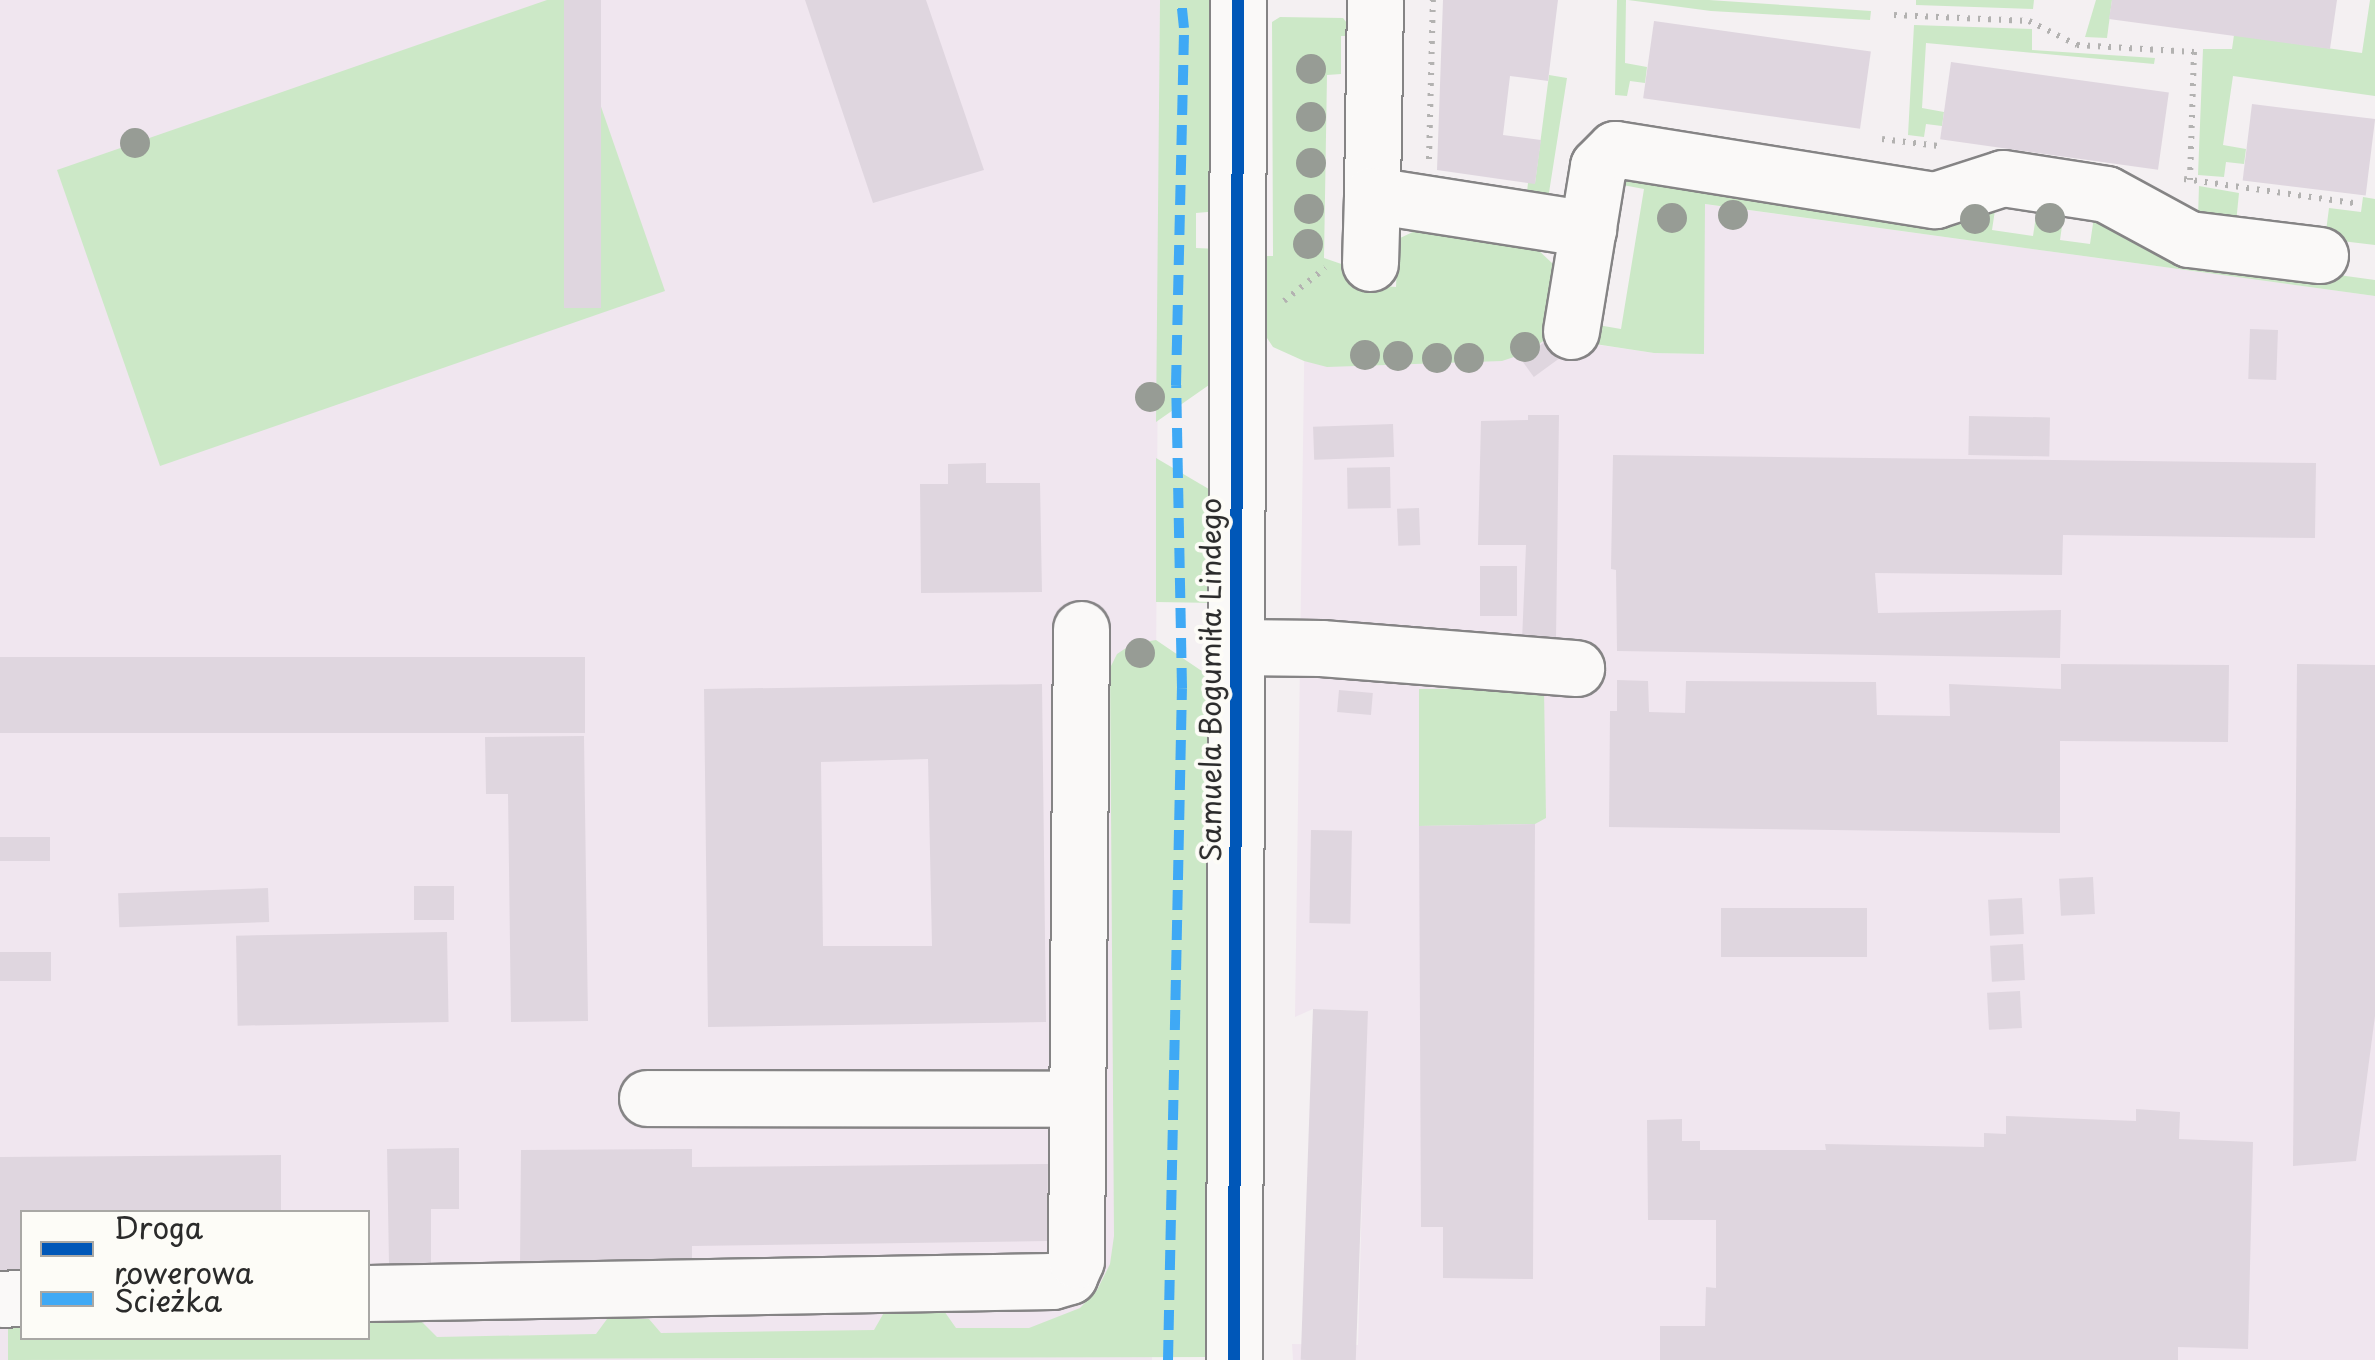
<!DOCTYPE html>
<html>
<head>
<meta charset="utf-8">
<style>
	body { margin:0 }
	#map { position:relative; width:2375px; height:1360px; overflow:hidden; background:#f4f0f2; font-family:"Playpen Sans",sans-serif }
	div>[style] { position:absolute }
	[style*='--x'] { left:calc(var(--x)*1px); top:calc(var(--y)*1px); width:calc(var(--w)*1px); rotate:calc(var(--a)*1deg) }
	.built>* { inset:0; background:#f0e6ef }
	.green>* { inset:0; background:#cce8c7 }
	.building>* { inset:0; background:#dfd6df; transform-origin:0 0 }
	.path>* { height:6px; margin-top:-3px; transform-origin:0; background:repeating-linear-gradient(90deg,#b3b2b1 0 2.5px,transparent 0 10.5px) }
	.roads { filter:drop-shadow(2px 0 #858485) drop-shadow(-2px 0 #858485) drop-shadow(0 2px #858485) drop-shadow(0 -2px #858485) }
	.minor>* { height:55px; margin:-27.5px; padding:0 27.5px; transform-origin:27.5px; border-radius:27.5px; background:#faf9f8 }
	.quiet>* { height:10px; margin-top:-5px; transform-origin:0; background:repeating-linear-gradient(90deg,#3fa9f5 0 20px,transparent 0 30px) }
	.cycleway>* { height:12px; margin:-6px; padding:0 6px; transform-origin:6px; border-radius:6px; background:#0057b8 }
	.trees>* { width:30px; height:30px; margin:-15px; border-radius:50%; background:#979c95 }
	span { translate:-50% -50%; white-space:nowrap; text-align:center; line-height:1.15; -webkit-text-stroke:8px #fdfcf7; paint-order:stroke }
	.street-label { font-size:28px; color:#2b2b2b }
	.legend { position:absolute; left:20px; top:1210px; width:350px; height:130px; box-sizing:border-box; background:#fdfcf7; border:2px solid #a9a8a5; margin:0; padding:12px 18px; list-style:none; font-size:30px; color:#2b2b2b }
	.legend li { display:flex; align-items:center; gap:20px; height:50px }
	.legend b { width:50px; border:2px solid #a9a8a5 }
</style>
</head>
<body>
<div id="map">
	<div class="built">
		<div style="clip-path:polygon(evenodd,0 0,1160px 0,1152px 1360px,0 1360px,0 0,22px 1212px,368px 1212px,368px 1338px,22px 1338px,22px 1212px)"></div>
		<div style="clip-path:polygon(1704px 204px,2375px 296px,2375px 1360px,1293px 1360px,1292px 1344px,1358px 1345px,1367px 1011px,1313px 1009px,1295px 1017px,1305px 302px,1654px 353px,1704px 354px)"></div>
	</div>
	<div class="green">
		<div style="clip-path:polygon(547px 0,564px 0,665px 291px,160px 466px,57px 170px)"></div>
		<div style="clip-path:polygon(1160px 0,1221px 0,1219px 211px,1196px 213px,1196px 248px,1219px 249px,1219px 378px,1156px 422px)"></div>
		<div style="clip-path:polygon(1617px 0,1626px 0,1625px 63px,1647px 67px,1645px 83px,1630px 81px,1627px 96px,1615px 95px)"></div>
		<div style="clip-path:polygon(1628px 0,1709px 0,1871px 11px,1870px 20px,1711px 11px)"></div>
		<div style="clip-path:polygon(1916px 0,2034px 0,2033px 9px,1916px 5px)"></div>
		<div style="clip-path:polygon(2096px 0,2112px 0,2107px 38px,2085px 37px)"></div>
		<div style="clip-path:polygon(2370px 0,2375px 0,2375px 96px,2233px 76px,2223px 145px,2246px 149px,2244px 164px,2226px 162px,2224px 177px,2198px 175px,2203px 49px,2232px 49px,2234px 35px,2362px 53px)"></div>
		<div style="clip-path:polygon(1280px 17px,1343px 18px,1357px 36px,1341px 36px,1341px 74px,1327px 75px,1324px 258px,1353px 268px,1354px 284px,1396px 287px,1398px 239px,1417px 230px,1534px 246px,1553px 264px,1543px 329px,1588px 335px,1592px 324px,1621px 329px,1644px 189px,1612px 183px,1625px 173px,1997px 197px,1992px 230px,2033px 236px,2038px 202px,2065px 205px,2060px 240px,2090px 244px,2095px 210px,2177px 253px,2375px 280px,2375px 296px,1705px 204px,1704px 354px,1654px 353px,1549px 337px,1526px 353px,1502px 361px,1327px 367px,1304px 361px,1273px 347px,1263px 332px,1258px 256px,1273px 256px,1272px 22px)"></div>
		<div style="clip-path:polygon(1914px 25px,2032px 29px,2032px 50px,2155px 58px,2154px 64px,1926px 43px,1922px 108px,1944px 112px,1942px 126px,1926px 124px,1924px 137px,1908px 135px)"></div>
		<div style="clip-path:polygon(1549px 75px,1567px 78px,1548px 199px,1527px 192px,1528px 183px,1535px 183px)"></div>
		<div style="clip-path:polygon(2199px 186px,2239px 193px,2236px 223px,2198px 217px)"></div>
		<div style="clip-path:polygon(2363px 197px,2375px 199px,2375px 245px,2325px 239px,2329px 208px,2361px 212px)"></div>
		<div style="clip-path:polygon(1156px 458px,1219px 495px,1217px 603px,1156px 602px)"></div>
		<div style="clip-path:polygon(1156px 640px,1218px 682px,1211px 1357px,8px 1360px,8px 1326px,22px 1325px,22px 1338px,368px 1338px,368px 1322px,421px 1321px,437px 1337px,596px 1334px,607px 1319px,649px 1319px,661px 1333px,874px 1330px,886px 1309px,942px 1308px,956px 1328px,1029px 1328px,1080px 1308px,1097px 1290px,1110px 1264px,1114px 1236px,1110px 668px,1117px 654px,1132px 644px)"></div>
		<div style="clip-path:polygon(1544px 688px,1546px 818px,1535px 824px,1419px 826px,1419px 689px)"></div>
	</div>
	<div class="building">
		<div style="left:564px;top:0;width:37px;height:308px"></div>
		<div style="clip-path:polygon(805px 0,926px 0,984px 170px,873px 203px)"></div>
		<div style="clip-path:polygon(1443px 0,1558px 0,1548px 81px,1510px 76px,1503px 135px,1541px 140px,1535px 184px,1437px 170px)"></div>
		<div style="clip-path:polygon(2112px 0,2337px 0,2330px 49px,2109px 19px)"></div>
		<div style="left:1654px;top:21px;width:219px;height:78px;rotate:8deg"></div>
		<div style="left:1951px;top:62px;width:220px;height:78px;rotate:8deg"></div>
		<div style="left:2252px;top:104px;width:124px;height:77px;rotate:7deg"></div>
		<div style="left:2250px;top:329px;width:28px;height:50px;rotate:2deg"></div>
		<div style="left:1550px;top:338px;width:22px;height:36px;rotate:54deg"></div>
		<div style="clip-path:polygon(1528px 415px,1559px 415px,1556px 641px,1522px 641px,1526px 545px,1478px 545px,1481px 421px,1528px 420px)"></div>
		<div style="left:1969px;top:416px;width:81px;height:39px;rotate:1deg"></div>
		<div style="left:1393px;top:424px;width:33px;height:80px;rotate:88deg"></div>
		<div style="clip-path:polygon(1613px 455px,2316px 463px,2315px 538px,2063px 535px,2062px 575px,1875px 573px,1878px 613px,2061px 610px,2060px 658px,1617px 651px,1616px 570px,1611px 569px)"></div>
		<div style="clip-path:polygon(986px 463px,986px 483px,1040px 483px,1042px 592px,921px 593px,920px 484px,948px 484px,948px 464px)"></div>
		<div style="left:1390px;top:467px;width:41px;height:43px;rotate:89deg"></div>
		<div style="left:1419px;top:508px;width:37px;height:22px;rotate:88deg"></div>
		<div style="left:1480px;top:566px;width:37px;height:50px"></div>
		<div style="left:585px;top:657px;width:76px;height:585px;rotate:90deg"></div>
		<div style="clip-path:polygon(2061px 664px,2229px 665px,2228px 742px,2060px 741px,2060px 833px,1609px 827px,1610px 711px,1617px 711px,1617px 680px,1648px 681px,1649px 712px,1685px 713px,1686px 681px,1876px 682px,1877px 715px,1950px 716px,1949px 684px,2061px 689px)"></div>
		<div style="clip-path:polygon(2297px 664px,2375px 665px,2375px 1016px,2356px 1161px,2293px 1166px)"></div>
		<div style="clip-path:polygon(evenodd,1042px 684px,1046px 1022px,708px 1027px,704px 689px,1042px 684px,928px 759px,932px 946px,823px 946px,821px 762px,928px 759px)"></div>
		<div style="left:1339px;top:690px;width:34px;height:22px;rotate:5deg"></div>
		<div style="clip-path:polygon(584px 736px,588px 1021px,511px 1022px,508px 794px,486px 794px,485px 737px)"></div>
		<div style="clip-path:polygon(1535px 824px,1533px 1279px,1443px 1278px,1443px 1227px,1421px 1227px,1419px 826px)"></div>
		<div style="left:1311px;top:830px;width:41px;height:93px;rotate:1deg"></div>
		<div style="left:0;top:837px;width:50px;height:24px"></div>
		<div style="left:2093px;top:877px;width:37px;height:34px;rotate:87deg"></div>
		<div style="left:454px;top:886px;width:34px;height:40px;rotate:90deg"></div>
		<div style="left:268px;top:888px;width:34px;height:150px;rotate:88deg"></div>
		<div style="left:2022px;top:898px;width:36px;height:34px;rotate:87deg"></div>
		<div style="left:1721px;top:908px;width:146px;height:49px"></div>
		<div style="left:447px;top:932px;width:90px;height:211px;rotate:89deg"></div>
		<div style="left:2023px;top:944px;width:36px;height:33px;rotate:87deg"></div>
		<div style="left:51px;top:952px;width:29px;height:51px;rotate:90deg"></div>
		<div style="left:2020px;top:991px;width:37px;height:33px;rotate:87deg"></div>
		<div style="left:1313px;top:1009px;width:55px;height:351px;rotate:2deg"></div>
		<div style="clip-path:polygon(2136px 1109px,2180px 1112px,2179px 1139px,2253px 1142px,2248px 1349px,2178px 1347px,2178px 1360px,1660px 1360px,1660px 1326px,1705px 1326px,1706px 1287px,1716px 1288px,1716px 1220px,1648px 1220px,1647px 1120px,1682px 1119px,1682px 1141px,1700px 1141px,1700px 1150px,1826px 1150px,1825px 1144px,1984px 1147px,1984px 1133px,2006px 1134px,2006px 1116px,2136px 1121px)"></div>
		<div style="clip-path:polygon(459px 1148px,459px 1209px,431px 1209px,431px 1265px,389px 1265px,387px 1149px)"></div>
		<div style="clip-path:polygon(692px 1149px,692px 1167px,1048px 1164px,1047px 1241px,692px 1246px,692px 1264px,520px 1264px,521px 1150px)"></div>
		<div style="clip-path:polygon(281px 1155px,281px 1212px,22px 1212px,22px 1270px,0 1270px,0 1157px)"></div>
	</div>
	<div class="path">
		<div style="--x:1894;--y:15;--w:135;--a:2.5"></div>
		<div style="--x:2029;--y:21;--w:54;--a:26.6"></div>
		<div style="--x:2077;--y:45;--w:117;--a:3.4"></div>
		<div style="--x:2194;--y:52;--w:128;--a:91.8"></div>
		<div style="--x:1882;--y:139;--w:57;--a:7"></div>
		<div style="--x:1429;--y:159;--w:159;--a:-88.6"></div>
		<div style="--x:2184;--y:179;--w:171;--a:8.1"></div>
		<div style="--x:1284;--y:301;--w:53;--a:-38.8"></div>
	</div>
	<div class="roads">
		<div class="minor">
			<div style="--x:1375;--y:0;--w:195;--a:90.9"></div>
			<div style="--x:1372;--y:195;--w:219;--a:8.9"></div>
			<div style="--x:1370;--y:263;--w:68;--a:-88.3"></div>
			<div style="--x:1571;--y:331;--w:167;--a:-80.7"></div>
			<div style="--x:1598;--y:166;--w:24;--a:-45"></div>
			<div style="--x:1615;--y:149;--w:324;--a:9.1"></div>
			<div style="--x:1935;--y:200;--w:71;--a:-17.9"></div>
			<div style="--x:2003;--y:178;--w:104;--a:8.8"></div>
			<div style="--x:2106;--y:194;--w:94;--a:28.5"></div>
			<div style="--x:2189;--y:239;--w:132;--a:7"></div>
			<div style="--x:1236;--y:647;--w:85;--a:0.7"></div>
			<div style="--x:1321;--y:648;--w:256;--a:4.5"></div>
			<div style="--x:647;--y:1098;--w:428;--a:0.1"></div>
			<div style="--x:368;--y:1293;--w:684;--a:-1.01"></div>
			<div style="--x:1052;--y:1281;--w:18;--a:-16"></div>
			<div style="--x:1069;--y:1276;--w:17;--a:-66"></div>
			<div style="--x:1076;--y:1260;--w:631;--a:-89.55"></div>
			<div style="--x:0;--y:1299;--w:22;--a:-3"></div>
			<div style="--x:1234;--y:1360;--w:1360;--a:-89.83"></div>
		</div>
	</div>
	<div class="quiet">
		<div style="--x:1168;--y:1360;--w:672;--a:-88.81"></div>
		<div style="--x:1182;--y:688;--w:303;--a:-91.1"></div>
		<div style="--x:1176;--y:385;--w:357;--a:-88.7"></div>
		<div style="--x:1184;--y:28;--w:28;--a:-96"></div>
	</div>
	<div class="cycleway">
		<div style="--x:1234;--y:1360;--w:1360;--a:-89.83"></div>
	</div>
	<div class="trees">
		<div style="left:1311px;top:69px"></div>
		<div style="left:1311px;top:117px"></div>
		<div style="left:135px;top:143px"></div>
		<div style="left:1311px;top:163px"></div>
		<div style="left:1309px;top:209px"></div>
		<div style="left:1733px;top:215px"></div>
		<div style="left:1672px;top:218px"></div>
		<div style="left:2050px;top:218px"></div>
		<div style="left:1975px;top:219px"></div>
		<div style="left:1308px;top:244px"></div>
		<div style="left:1525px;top:347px"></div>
		<div style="left:1365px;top:355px"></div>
		<div style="left:1398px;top:356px"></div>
		<div style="left:1437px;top:358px"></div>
		<div style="left:1469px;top:358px"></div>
		<div style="left:1150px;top:397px"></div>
		<div style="left:1140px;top:653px"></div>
	</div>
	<div class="street-label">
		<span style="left:1210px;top:680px;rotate:-90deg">Samuela Bogumiła Lindego</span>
	</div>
	<ul class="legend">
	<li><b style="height:12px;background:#0057b8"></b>Droga rowerowa</li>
	<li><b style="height:12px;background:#3fa9f5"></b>Ścieżka</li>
	</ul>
</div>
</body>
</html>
